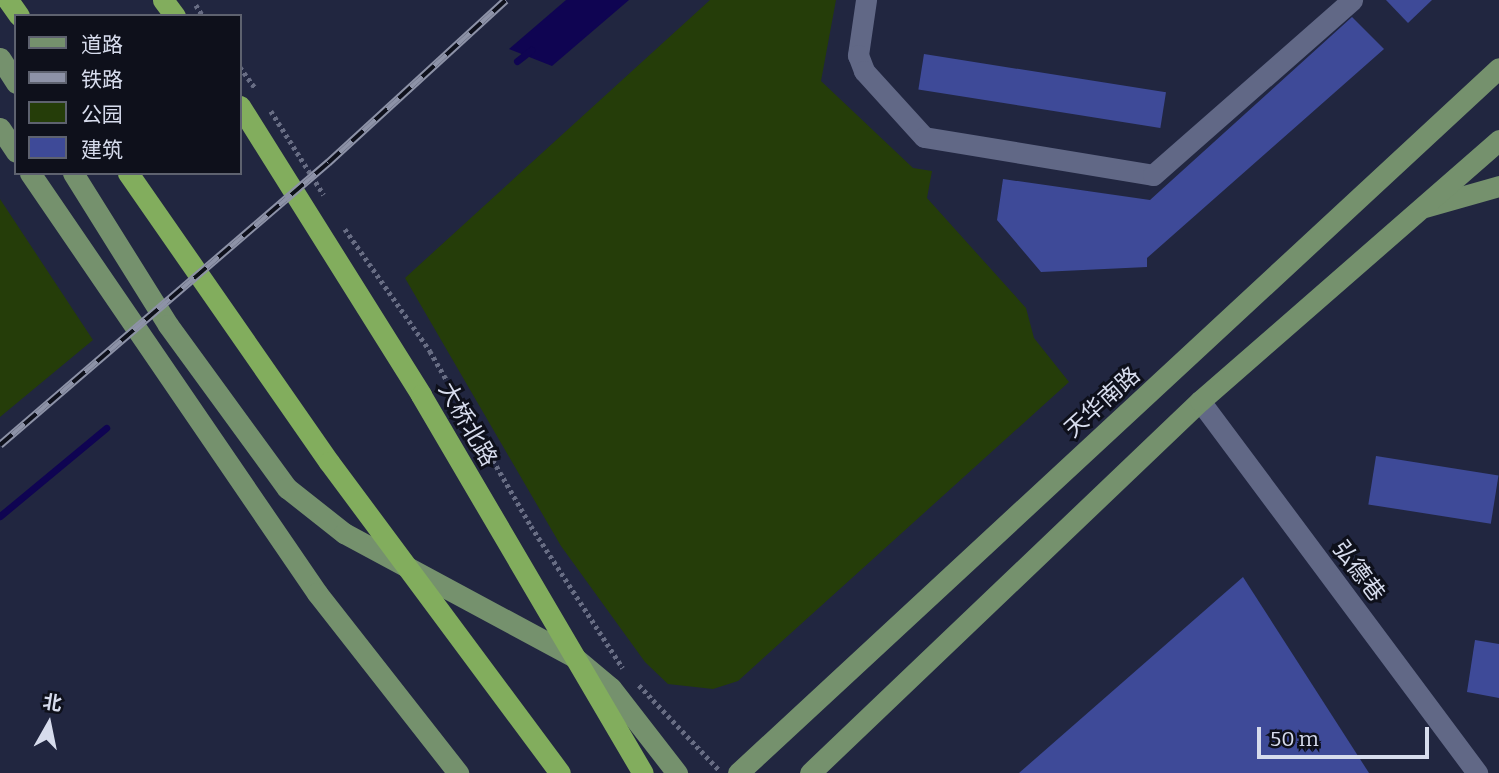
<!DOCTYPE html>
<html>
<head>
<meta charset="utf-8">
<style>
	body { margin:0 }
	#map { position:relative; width:1499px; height:773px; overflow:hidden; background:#212640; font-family:Bitter,"Noto Sans SC",serif }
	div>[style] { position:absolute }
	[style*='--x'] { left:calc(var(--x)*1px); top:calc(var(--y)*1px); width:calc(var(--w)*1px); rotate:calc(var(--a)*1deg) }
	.green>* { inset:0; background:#253d09 }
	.water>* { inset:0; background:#0f0452 }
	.stream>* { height:7px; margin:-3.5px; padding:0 3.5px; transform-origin:3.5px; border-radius:3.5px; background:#0f0452 }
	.building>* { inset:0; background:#3e4a98; transform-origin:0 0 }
	.path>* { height:4.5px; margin-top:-2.25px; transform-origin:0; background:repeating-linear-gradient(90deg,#686d84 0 3.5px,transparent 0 7px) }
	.minor>* { height:21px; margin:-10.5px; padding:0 10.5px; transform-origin:10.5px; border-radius:10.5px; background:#616886 }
	.major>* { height:21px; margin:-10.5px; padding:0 10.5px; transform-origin:10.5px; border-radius:10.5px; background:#75916d }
	.highway>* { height:21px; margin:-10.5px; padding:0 10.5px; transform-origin:10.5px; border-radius:10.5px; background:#82ad5d }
	.rail>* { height:8px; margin-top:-4px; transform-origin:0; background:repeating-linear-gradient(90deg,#0e101b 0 16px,#8d92a7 0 32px); box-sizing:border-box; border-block:2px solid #8d92a7 }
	span { translate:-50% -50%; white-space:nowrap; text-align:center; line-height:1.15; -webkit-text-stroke:6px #0e101b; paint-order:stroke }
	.street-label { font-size:23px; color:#d7dced }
	.legend { position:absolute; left:14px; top:14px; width:228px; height:161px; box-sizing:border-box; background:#0e101b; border:2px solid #5e626f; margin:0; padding:9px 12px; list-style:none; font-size:21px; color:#d7dced }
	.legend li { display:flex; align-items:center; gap:14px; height:35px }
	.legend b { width:35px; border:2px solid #5e626f }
	.north { position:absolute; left:14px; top:689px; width:70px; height:70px; -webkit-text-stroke:5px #0e101b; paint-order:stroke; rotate:9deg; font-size:19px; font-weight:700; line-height:28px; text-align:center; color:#d7dced }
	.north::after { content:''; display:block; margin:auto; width:24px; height:32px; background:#d7dced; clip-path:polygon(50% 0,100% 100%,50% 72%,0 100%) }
	.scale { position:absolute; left:1257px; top:727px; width:172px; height:32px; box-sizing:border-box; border:4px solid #d7dced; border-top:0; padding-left:9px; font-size:21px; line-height:24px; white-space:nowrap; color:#d7dced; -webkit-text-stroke:5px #0e101b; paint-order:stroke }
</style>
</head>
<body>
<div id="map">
	<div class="green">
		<div style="clip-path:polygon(710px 0,836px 0,821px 81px,913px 168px,932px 171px,927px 198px,1026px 308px,1034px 338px,1069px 382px,738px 681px,713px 689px,668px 684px,645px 662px,561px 546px,405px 278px)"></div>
		<div style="clip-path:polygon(0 199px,93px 340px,0 417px)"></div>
	</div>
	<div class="water">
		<div style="clip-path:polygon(566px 0,629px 0,552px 66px,509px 49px)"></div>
	</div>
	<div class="stream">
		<div style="--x:517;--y:61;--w:18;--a:-38"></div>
		<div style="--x:0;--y:516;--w:138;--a:-39.7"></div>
	</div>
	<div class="building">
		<div style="clip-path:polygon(1386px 0,1432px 0,1408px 23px)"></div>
		<div style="clip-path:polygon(1352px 17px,1384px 49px,1147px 258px,1147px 267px,1041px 272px,997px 220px,1003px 179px,1150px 200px)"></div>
		<div style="left:924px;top:54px;width:245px;height:36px;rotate:9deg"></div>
		<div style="left:1376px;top:456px;width:124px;height:49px;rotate:9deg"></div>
		<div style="clip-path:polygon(1243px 577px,1369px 773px,1019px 773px)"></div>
		<div style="clip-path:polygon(1475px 640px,1499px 644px,1499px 698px,1467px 692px)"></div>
	</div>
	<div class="path">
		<div style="--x:196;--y:5;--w:13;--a:58"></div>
		<div style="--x:240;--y:67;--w:27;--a:54"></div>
		<div style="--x:271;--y:111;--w:99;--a:57.8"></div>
		<div style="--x:345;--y:229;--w:149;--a:55.1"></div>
		<div style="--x:430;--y:351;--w:202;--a:60"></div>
		<div style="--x:531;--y:526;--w:169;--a:57.1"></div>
		<div style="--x:639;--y:685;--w:117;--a:46.7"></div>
	</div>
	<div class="minor">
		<div style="--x:866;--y:0;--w:56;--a:98.3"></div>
		<div style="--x:858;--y:55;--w:17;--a:69"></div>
		<div style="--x:864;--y:71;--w:89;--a:47.7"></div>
		<div style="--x:924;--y:137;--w:232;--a:9.4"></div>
		<div style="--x:1153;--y:175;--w:265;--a:-41.3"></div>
		<div style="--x:1200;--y:401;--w:464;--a:53.3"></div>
	</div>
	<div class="major">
		<div style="--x:0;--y:58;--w:30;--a:57"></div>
		<div style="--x:0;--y:128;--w:29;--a:56"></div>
		<div style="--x:30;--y:173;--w:509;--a:55.65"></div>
		<div style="--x:317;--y:593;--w:229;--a:51.9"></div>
		<div style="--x:73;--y:173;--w:179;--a:58"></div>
		<div style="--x:168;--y:325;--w:202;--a:53.9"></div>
		<div style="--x:287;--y:488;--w:73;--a:38.3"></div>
		<div style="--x:344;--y:533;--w:261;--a:28.3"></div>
		<div style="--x:574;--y:657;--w:48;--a:40"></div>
		<div style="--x:611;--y:688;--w:108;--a:52.2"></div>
		<div style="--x:1425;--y:207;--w:77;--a:-15.8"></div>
		<div style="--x:738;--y:773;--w:1037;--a:-42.81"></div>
		<div style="--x:810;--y:773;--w:539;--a:-43.65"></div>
		<div style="--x:1200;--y:401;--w:397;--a:-41.1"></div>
	</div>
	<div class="highway">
		<div style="--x:8;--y:0;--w:19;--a:55"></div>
		<div style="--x:163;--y:0;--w:20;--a:53"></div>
		<div style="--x:240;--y:106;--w:341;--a:57.9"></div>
		<div style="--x:421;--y:395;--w:438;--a:59.6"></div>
		<div style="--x:128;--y:173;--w:352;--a:55.2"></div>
		<div style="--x:329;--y:462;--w:387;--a:53.4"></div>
	</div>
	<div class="rail">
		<div style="--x:0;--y:445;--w:433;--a:-40.7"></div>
		<div style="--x:328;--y:163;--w:241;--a:-42.5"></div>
	</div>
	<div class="street-label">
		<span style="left:1102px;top:402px;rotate:-42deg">天华南路</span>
		<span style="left:468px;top:424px;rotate:60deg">大桥北路</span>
		<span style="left:1359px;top:571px;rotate:53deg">弘德巷</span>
	</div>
	<ul class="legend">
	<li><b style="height:9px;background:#75916d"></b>道路</li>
	<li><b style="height:9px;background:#8d92a7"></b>铁路</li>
	<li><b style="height:19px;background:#253d09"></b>公园</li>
	<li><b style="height:19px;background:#3e4a98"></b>建筑</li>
	</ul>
	<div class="north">北</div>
	<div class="scale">50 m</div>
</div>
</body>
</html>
